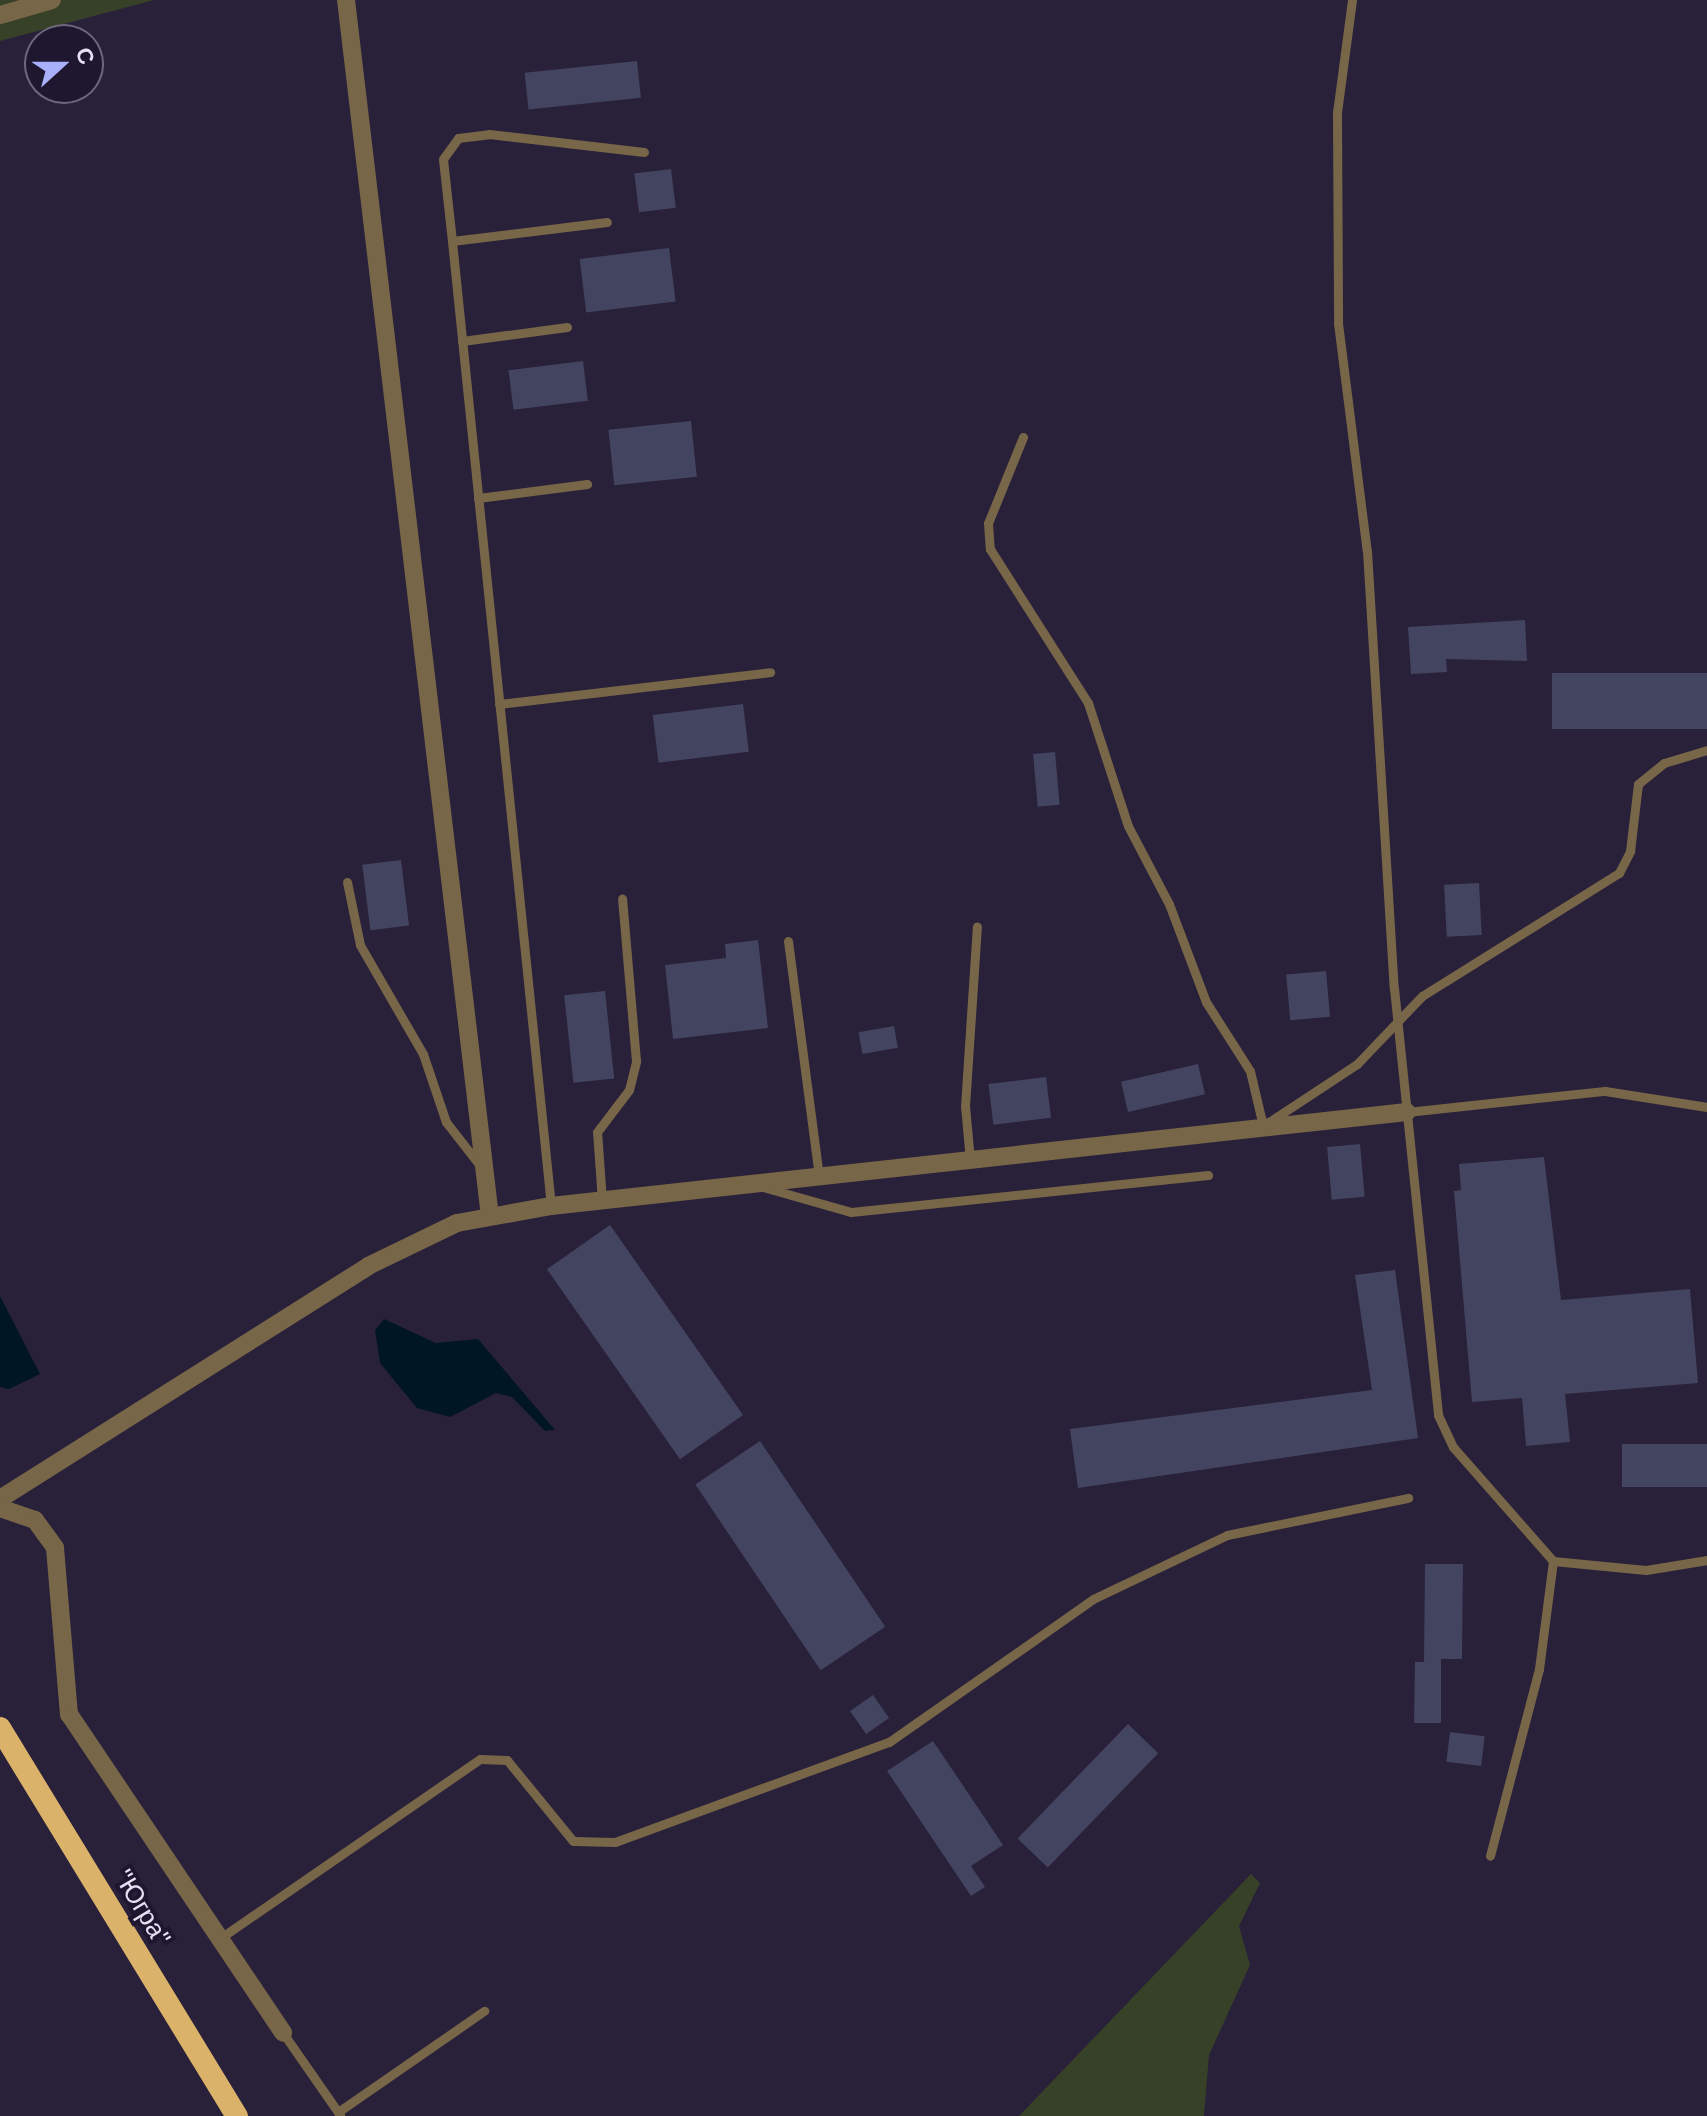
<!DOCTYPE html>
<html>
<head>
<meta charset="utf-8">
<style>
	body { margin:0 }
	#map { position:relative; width:1707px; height:2116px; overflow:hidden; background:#292039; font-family:Helvetica,sans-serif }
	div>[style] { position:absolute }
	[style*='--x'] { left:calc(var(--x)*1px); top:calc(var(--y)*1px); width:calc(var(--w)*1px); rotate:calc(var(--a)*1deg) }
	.green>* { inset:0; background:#374127 }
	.water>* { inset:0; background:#001723 }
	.building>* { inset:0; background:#43445f; transform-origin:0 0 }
	.service>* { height:9px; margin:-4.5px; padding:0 4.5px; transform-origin:4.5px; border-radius:4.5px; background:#786648 }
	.minor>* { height:18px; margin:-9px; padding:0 9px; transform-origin:9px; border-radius:9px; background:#786648 }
	.trunk>* { height:22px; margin:-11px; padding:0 11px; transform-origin:11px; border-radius:11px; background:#dab26a }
	span { translate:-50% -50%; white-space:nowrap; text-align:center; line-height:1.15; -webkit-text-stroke:8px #1f172f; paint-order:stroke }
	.street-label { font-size:26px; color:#e6e1f2 }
	.north { position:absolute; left:24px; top:24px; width:80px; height:80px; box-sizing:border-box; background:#1f172f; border:2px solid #6f687d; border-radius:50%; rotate:69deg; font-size:22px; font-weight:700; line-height:32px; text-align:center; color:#e6e1f2 }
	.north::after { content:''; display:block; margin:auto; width:28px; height:36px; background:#a8b0fc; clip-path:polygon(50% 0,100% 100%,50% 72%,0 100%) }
</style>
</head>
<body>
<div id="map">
	<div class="green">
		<div style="clip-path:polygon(0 0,154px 0,0 41px)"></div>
		<div style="clip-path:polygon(1251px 1874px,1260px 1883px,1239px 1926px,1250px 1965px,1209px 2055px,1204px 2116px,1019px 2116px)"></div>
	</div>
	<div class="water">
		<div style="clip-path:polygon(0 1296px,40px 1374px,9px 1389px,0 1387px)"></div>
		<div style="clip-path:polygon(384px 1319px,436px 1343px,478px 1339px,555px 1430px,545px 1431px,512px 1397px,496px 1393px,450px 1417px,417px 1408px,380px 1363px,375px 1330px)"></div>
	</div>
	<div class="building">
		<div style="left:637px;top:61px;width:37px;height:113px;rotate:84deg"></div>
		<div style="left:671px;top:169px;width:39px;height:37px;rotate:83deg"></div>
		<div style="left:669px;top:248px;width:54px;height:90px;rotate:83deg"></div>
		<div style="left:583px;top:361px;width:40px;height:75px;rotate:83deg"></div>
		<div style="left:691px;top:421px;width:56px;height:83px;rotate:84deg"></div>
		<div style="clip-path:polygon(1525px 620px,1527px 661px,1446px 659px,1447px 672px,1411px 674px,1408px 627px)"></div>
		<div style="left:1707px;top:673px;width:56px;height:155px;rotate:90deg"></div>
		<div style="left:743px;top:704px;width:48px;height:91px;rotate:83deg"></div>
		<div style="left:1055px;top:752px;width:53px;height:22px;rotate:85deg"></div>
		<div style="left:401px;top:860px;width:66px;height:39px;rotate:83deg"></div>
		<div style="left:1479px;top:883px;width:52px;height:35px;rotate:87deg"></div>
		<div style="clip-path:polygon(758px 940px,768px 1028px,673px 1039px,665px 965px,726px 958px,725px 944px)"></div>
		<div style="left:1326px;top:971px;width:46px;height:40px;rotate:85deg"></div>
		<div style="left:605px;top:991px;width:88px;height:41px;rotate:84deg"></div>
		<div style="left:894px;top:1026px;width:22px;height:36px;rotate:80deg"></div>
		<div style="left:1198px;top:1064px;width:31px;height:79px;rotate:77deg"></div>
		<div style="left:1046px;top:1077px;width:41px;height:58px;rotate:83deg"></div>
		<div style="left:1360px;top:1144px;width:53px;height:33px;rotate:85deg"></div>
		<div style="clip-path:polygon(1544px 1157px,1561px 1300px,1690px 1289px,1698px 1383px,1565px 1394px,1570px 1442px,1526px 1446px,1522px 1398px,1472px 1402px,1454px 1191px,1461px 1190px,1459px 1164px)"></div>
		<div style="left:610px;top:1225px;width:232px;height:77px;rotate:55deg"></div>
		<div style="clip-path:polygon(1395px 1270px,1418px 1438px,1078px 1488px,1070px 1429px,1372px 1390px,1355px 1275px)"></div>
		<div style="left:760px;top:1441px;width:224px;height:78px;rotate:56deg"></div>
		<div style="left:1707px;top:1444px;width:43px;height:85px;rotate:90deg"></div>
		<div style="clip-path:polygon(1425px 1564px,1463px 1564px,1462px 1659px,1441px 1659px,1441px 1723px,1414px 1723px,1415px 1662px,1424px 1662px)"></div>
		<div style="left:873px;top:1695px;width:28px;height:28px;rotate:55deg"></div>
		<div style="left:1128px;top:1724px;width:42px;height:159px;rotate:44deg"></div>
		<div style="left:1450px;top:1732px;width:35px;height:30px;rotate:7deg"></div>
		<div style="clip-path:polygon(933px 1741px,1003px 1845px,971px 1866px,985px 1887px,971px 1896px,887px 1771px)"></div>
	</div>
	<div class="service">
		<div style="--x:1352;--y:0;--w:114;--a:97.6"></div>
		<div style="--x:1337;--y:113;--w:210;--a:89.7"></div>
		<div style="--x:1338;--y:323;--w:230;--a:82.8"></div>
		<div style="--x:1367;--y:551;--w:438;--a:86.5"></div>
		<div style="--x:1394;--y:988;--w:429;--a:84.1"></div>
		<div style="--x:1438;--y:1415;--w:35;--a:65"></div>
		<div style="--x:1453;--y:1447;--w:152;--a:48.7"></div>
		<div style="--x:1553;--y:1561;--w:109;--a:97.4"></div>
		<div style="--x:1539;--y:1669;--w:193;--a:104.7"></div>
		<div style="--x:452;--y:241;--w:82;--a:-96.3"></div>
		<div style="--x:443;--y:159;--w:26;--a:-54"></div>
		<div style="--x:458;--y:138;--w:31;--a:-7"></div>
		<div style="--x:489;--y:134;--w:156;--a:6.6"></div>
		<div style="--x:462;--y:341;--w:106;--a:-7.6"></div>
		<div style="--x:1023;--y:437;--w:93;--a:112.1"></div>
		<div style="--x:988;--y:523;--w:26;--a:86"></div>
		<div style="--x:990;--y:549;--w:183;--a:57.5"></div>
		<div style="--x:1088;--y:703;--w:129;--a:72"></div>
		<div style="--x:1128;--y:826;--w:88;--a:62.3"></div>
		<div style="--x:1169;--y:904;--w:105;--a:69.3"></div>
		<div style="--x:1206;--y:1002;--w:82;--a:57.5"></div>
		<div style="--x:1250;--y:1071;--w:57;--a:76.7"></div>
		<div style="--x:1263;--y:1126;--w:113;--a:-33.4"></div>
		<div style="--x:1357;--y:1064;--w:94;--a:-46.3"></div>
		<div style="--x:1422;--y:996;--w:232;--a:-32"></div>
		<div style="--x:1619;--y:873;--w:25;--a:-63"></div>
		<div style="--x:1630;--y:851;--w:67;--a:-83.2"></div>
		<div style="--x:1638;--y:784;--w:33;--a:-39"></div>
		<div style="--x:1664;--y:763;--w:45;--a:-16.8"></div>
		<div style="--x:478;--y:498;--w:110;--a:-7.3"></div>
		<div style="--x:499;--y:704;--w:273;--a:-6.7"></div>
		<div style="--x:347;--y:882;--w:64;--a:78.3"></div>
		<div style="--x:360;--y:945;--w:126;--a:60"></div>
		<div style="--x:423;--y:1054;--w:72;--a:71.3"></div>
		<div style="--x:446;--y:1122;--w:58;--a:52"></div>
		<div style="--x:788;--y:941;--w:238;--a:82.5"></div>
		<div style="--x:1407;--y:1112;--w:199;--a:-6.1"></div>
		<div style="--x:1605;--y:1091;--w:103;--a:8.9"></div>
		<div style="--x:970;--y:1160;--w:54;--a:-95.3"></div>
		<div style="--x:965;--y:1106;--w:180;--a:-86.2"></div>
		<div style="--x:763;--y:1187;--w:91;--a:15.9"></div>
		<div style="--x:851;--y:1212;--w:359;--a:-5.9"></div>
		<div style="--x:602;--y:1201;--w:69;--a:-94.1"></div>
		<div style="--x:597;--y:1132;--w:53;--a:-52.7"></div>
		<div style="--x:629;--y:1090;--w:30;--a:-76"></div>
		<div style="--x:636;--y:1061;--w:163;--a:-94.9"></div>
		<div style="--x:551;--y:1206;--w:970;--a:-95.86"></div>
		<div style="--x:452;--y:241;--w:156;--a:-7"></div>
		<div style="--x:1553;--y:1561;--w:93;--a:5.5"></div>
		<div style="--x:1646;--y:1570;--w:62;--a:-9.3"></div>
		<div style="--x:219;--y:1939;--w:317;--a:-34.6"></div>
		<div style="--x:480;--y:1759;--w:27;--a:2"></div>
		<div style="--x:507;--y:1760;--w:104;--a:50.8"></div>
		<div style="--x:573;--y:1841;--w:42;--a:1.4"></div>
		<div style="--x:615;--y:1842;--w:292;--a:-20.1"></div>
		<div style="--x:889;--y:1742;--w:249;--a:-35"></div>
		<div style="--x:1093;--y:1599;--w:148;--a:-25.5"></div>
		<div style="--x:1227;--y:1535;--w:185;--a:-11.6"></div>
		<div style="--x:283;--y:2033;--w:100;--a:55.2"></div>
		<div style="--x:338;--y:2112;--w:178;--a:-34.7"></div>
	</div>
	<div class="minor">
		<div style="--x:346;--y:0;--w:1224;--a:83.25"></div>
		<div style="--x:0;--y:15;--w:54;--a:-16.1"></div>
		<div style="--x:0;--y:1499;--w:436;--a:-32.3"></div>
		<div style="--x:368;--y:1266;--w:99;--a:-25.8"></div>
		<div style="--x:457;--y:1223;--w:96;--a:-10.3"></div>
		<div style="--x:551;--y:1206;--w:861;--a:-6.27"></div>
		<div style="--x:0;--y:1508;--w:37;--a:19"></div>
		<div style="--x:35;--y:1520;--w:34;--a:54"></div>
		<div style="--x:55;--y:1548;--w:167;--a:85.2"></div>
		<div style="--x:69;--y:1714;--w:384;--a:56.1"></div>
	</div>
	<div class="trunk">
		<div style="--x:0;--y:1728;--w:455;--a:58.6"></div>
	</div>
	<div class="street-label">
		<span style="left:142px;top:1908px;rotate:59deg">"Югра"</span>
	</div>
	<div class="north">С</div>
</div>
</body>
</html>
